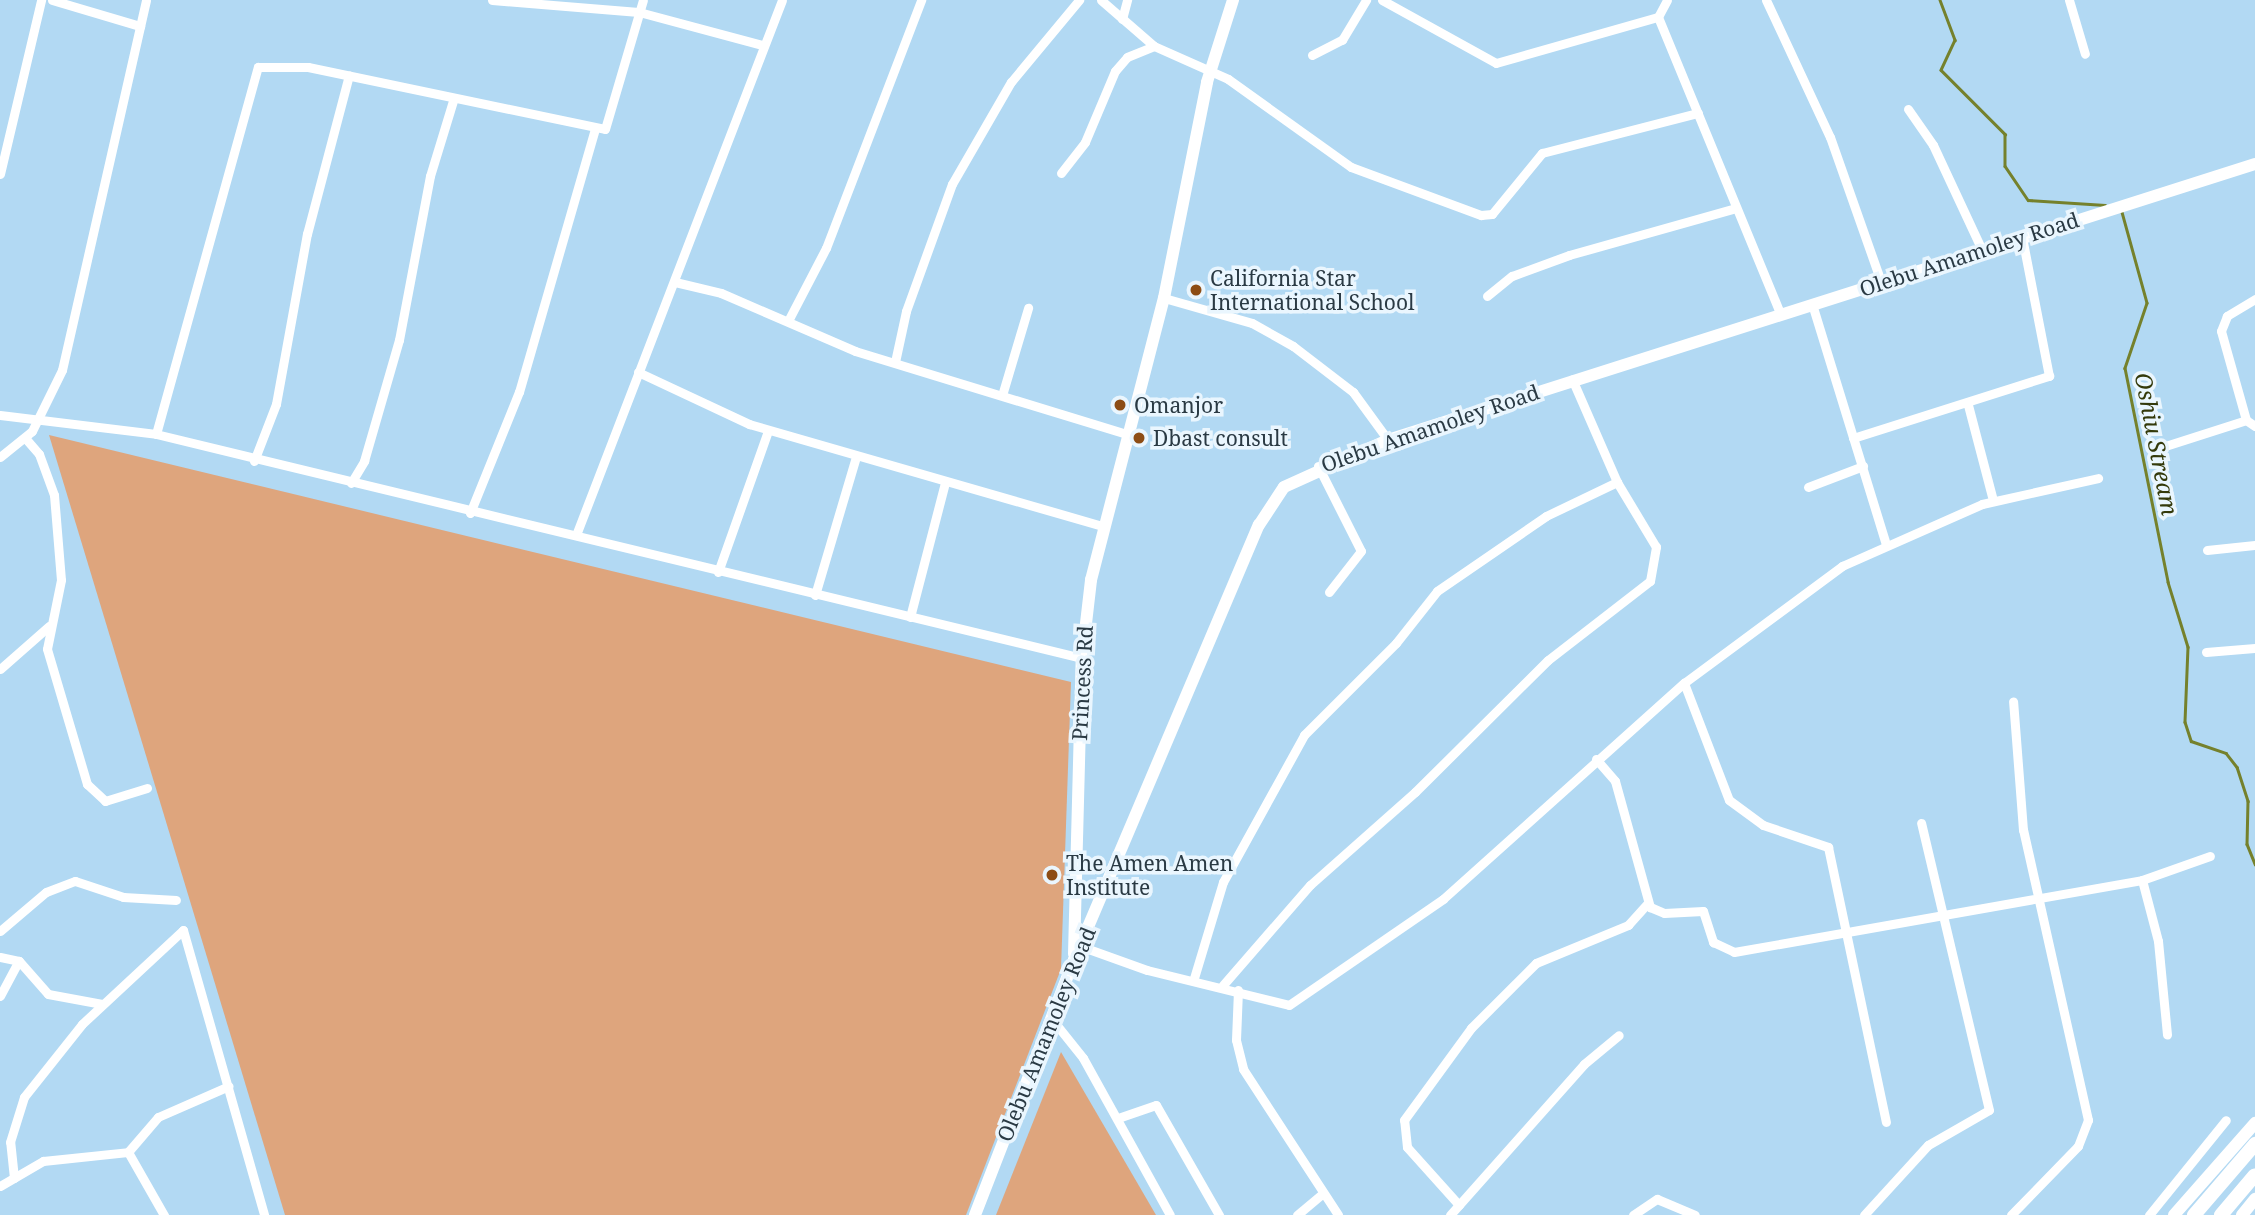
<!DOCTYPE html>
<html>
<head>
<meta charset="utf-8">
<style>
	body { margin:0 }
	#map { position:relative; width:2255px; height:1215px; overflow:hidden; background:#b2d9f3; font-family:"Noto Serif",serif }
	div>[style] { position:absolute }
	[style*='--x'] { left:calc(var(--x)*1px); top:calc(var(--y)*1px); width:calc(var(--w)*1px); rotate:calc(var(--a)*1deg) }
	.green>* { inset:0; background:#dea57d }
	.stream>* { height:2.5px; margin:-1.25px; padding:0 1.25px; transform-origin:1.25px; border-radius:1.25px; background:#75812c }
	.street>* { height:9px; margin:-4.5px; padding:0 4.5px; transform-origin:4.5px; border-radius:4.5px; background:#fff }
	.secondary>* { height:12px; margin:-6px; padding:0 6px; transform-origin:6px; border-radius:6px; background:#fff }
	.primary>* { height:14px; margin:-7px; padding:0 7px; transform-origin:7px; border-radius:7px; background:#fff }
	.dots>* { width:19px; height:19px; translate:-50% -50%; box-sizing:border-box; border:4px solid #eaf6fe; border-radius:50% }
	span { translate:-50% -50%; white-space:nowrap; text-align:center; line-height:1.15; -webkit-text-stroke:7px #eaf6fe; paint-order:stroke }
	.street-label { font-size:21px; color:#2a3a44 }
	.poi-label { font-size:21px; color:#2a3a44 }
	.left { translate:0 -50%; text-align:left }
	.water-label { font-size:23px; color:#343a0b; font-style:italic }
</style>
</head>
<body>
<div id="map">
	<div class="green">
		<div style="clip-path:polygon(49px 435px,1071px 682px,1061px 969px,966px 1215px,285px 1215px)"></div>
		<div style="clip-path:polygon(1061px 1052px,1156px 1215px,996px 1215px)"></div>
	</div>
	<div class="stream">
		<div style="--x:1940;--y:0;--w:43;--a:69.4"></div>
		<div style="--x:1955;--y:40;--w:33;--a:115"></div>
		<div style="--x:1941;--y:70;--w:91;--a:45"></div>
		<div style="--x:2005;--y:134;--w:32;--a:90"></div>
		<div style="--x:2005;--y:166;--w:41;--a:55.9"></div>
		<div style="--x:2028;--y:200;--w:77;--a:3.7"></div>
		<div style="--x:2122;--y:212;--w:94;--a:74.6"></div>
		<div style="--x:2147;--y:303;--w:69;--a:108.7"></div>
		<div style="--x:2125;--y:368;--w:218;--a:78.6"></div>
		<div style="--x:2168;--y:582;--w:68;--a:72.9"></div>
		<div style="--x:2188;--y:647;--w:75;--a:92.3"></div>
		<div style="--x:2185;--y:722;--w:20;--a:72"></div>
		<div style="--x:2191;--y:741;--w:37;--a:19"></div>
		<div style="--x:2226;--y:753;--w:18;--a:52"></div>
		<div style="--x:2237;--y:767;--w:36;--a:72"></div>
		<div style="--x:2248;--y:801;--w:43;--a:91.3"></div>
		<div style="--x:2247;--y:844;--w:22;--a:68"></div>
	</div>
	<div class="street">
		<div style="--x:52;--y:0;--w:92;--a:16.5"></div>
		<div style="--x:492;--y:0;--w:147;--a:4.7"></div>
		<div style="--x:639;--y:12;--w:127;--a:15"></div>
		<div style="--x:1101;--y:0;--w:70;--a:41"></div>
		<div style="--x:1154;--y:46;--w:81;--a:24"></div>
		<div style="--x:1228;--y:79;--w:151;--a:35.6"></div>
		<div style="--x:1351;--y:167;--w:139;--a:20.3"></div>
		<div style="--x:1481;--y:215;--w:11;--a:-5"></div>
		<div style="--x:1492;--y:214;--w:79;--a:-50.7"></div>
		<div style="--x:1542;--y:153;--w:161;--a:-14.4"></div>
		<div style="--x:1382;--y:0;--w:130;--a:28.9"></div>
		<div style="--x:1496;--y:63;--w:168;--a:-15.9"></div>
		<div style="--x:1658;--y:17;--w:19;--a:-62"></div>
		<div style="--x:1766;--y:0;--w:151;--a:65"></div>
		<div style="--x:1830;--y:137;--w:154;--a:70.6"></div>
		<div style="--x:2069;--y:0;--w:56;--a:73.5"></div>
		<div style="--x:1658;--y:17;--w:320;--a:67.6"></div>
		<div style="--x:1122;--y:19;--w:20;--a:-75"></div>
		<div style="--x:1312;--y:55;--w:34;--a:-27"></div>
		<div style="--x:1342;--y:40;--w:47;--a:-59"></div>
		<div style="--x:1908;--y:109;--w:44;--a:55.2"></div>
		<div style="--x:1933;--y:145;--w:116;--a:65"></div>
		<div style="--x:1061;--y:173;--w:39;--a:-52"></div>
		<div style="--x:1085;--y:142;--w:77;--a:-67.1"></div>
		<div style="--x:1115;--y:71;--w:18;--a:-49"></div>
		<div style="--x:1127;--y:57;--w:29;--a:-22"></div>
		<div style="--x:0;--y:174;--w:179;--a:-76.7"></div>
		<div style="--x:675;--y:282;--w:47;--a:13.4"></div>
		<div style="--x:721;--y:293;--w:146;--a:23.4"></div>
		<div style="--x:855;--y:351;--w:284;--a:17"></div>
		<div style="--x:1487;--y:296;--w:32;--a:-39"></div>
		<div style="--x:1512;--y:276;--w:61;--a:-20.2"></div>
		<div style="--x:1569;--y:255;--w:173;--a:-15.7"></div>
		<div style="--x:1164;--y:298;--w:91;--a:15.9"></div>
		<div style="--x:1252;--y:323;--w:47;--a:29.3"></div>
		<div style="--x:1293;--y:346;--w:76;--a:37.5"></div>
		<div style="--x:1353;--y:392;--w:59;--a:53.9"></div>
		<div style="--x:2255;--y:299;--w:33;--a:149"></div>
		<div style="--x:2227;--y:316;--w:16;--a:112"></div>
		<div style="--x:2221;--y:331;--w:92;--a:74.3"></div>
		<div style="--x:2246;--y:420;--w:11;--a:34"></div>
		<div style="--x:1812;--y:304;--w:251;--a:72.9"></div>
		<div style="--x:789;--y:319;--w:80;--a:-62.5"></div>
		<div style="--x:826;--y:248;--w:266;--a:-69"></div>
		<div style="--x:895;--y:362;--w:52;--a:-77.8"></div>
		<div style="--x:906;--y:311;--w:135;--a:-70.1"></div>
		<div style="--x:952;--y:184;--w:118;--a:-60"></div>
		<div style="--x:1011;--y:82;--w:107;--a:-50.3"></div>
		<div style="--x:638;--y:372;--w:123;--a:25.1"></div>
		<div style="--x:749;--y:424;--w:365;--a:16.1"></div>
		<div style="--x:1003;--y:392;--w:88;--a:-73.4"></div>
		<div style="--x:1968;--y:405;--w:98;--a:75.3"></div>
		<div style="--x:0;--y:415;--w:157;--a:6.9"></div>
		<div style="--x:156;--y:434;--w:953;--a:13.6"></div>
		<div style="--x:156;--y:434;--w:381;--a:-74.5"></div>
		<div style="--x:258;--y:67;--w:50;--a:0"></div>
		<div style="--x:308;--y:67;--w:303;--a:11.8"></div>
		<div style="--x:605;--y:129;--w:134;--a:-73.6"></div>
		<div style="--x:1853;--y:438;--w:206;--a:-17.6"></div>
		<div style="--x:2049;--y:376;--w:142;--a:-101"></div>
		<div style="--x:26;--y:439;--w:20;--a:49"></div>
		<div style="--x:39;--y:454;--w:44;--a:69.9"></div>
		<div style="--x:54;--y:495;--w:85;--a:85.3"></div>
		<div style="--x:61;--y:580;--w:70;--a:101.5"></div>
		<div style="--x:47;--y:649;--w:141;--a:73.5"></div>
		<div style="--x:87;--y:784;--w:25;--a:43"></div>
		<div style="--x:105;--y:801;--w:44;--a:-17.2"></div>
		<div style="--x:2159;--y:448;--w:91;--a:-17.8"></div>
		<div style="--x:0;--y:457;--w:41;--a:-39.1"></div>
		<div style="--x:32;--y:431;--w:68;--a:-63.8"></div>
		<div style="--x:62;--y:370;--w:379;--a:-77.2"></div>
		<div style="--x:254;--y:461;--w:61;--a:-68.9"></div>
		<div style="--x:276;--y:404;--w:173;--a:-79.7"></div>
		<div style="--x:307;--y:234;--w:164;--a:-75.2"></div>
		<div style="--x:1318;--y:466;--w:95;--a:63.2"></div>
		<div style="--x:1361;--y:551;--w:52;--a:128"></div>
		<div style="--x:351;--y:483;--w:26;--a:-59"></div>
		<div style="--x:364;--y:461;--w:126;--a:-73.9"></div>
		<div style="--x:399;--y:340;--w:167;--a:-79.3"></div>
		<div style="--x:430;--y:176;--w:78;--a:-73"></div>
		<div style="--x:1808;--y:487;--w:59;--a:-20.9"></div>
		<div style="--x:470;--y:513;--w:131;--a:-68"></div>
		<div style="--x:519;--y:392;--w:274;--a:-73.9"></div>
		<div style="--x:576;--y:535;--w:573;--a:-68.94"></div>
		<div style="--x:2207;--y:550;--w:48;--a:-5.9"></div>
		<div style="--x:718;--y:572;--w:150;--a:-70.5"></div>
		<div style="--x:815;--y:595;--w:144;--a:-73.5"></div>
		<div style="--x:910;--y:617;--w:138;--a:-75.4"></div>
		<div style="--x:2206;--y:652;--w:49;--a:-4.7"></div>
		<div style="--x:0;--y:669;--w:65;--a:-41.3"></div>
		<div style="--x:1684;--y:683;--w:125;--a:69"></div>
		<div style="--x:1729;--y:800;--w:42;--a:36.3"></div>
		<div style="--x:1763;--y:825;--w:69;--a:18.7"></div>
		<div style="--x:1828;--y:847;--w:281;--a:78.1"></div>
		<div style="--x:1596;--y:759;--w:29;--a:49"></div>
		<div style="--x:1615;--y:781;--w:131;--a:74.5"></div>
		<div style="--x:1650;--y:907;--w:15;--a:23"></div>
		<div style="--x:1664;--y:913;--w:39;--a:-3"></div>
		<div style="--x:1703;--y:911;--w:33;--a:72"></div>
		<div style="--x:1713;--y:942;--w:23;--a:25"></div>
		<div style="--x:1734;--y:952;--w:414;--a:-10"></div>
		<div style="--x:2142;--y:880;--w:72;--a:-19.4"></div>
		<div style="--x:2142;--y:880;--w:63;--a:75.3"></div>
		<div style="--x:2158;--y:941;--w:94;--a:84.5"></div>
		<div style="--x:0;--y:931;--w:60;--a:-40.3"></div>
		<div style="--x:46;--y:892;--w:31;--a:-21"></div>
		<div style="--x:75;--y:881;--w:51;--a:18.4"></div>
		<div style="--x:123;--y:897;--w:53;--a:3.2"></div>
		<div style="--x:1080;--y:946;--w:71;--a:19.7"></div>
		<div style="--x:1147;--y:970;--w:146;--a:13.8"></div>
		<div style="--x:1289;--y:1005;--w:187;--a:-34.5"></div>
		<div style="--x:1443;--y:899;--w:324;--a:-41.9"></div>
		<div style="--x:1684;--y:683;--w:197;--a:-36.5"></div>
		<div style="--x:1842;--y:566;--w:153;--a:-23.9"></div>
		<div style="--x:1982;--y:504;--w:119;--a:-12.6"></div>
		<div style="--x:0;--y:957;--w:19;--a:12"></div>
		<div style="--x:1194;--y:978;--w:100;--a:-73.2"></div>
		<div style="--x:1223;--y:882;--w:168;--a:-61.1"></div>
		<div style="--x:1304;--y:735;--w:130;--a:-45"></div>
		<div style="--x:1396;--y:643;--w:66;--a:-51.7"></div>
		<div style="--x:1437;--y:591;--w:132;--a:-34.5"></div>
		<div style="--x:1546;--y:516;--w:79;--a:-25.6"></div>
		<div style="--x:1223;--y:985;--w:133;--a:-49"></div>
		<div style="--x:1310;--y:885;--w:140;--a:-41.5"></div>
		<div style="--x:1415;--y:792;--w:187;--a:-44.8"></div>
		<div style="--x:1548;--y:660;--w:129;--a:-37.8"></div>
		<div style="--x:1650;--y:581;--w:35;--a:-80"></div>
		<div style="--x:1656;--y:547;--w:76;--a:-121"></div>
		<div style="--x:1617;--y:482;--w:112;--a:-113.6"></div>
		<div style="--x:1238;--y:990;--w:50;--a:92.3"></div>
		<div style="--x:1236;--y:1040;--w:30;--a:76"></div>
		<div style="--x:1243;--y:1069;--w:174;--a:56.9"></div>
		<div style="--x:0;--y:996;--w:40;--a:-62"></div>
		<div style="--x:19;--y:961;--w:44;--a:48.7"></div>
		<div style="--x:48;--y:994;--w:55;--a:10.5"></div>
		<div style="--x:1051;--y:1018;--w:51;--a:51.3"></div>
		<div style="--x:1083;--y:1058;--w:179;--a:61"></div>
		<div style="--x:1118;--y:1118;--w:40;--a:-18.9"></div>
		<div style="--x:1156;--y:1105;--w:127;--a:60.2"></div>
		<div style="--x:128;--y:1152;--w:73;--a:60.3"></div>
		<div style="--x:14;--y:1178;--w:36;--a:-96"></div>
		<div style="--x:10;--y:1142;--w:47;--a:-72.7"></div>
		<div style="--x:24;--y:1097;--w:93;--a:-51.5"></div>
		<div style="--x:82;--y:1024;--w:138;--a:-42.9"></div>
		<div style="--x:183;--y:930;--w:296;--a:74.1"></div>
		<div style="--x:0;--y:1186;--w:50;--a:-30.2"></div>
		<div style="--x:43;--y:1161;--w:85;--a:-6"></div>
		<div style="--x:128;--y:1152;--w:46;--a:-49.4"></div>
		<div style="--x:158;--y:1117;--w:77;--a:-23.6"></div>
		<div style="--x:1459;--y:1205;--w:78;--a:-131.9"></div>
		<div style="--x:1407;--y:1147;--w:27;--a:-96"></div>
		<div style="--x:1404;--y:1120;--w:114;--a:-53.9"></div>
		<div style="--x:1471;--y:1028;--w:92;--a:-45"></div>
		<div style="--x:1536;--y:963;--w:100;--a:-22.4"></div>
		<div style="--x:1628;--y:925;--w:28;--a:-48"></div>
		<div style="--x:1297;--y:1215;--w:34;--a:-40"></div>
		<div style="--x:1450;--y:1215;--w:202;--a:-48.4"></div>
		<div style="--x:1584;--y:1064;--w:45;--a:-39.6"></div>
		<div style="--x:1633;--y:1215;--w:29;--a:-34"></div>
		<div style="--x:1657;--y:1199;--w:41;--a:22.8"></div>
		<div style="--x:1864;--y:1215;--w:95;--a:-47.6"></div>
		<div style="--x:1928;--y:1145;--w:70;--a:-29.8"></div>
		<div style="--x:1989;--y:1110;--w:295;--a:-103.3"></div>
		<div style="--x:2011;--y:1215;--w:96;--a:-45.8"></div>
		<div style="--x:2078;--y:1146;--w:28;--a:-69"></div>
		<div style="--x:2088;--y:1120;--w:297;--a:-102.6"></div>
		<div style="--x:2023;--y:830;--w:129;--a:-94.4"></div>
		<div style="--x:2149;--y:1215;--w:122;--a:-51"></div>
	</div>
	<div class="secondary">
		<div style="--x:1074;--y:954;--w:296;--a:-88.5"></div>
		<div style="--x:1082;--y:658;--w:79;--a:-83.4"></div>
		<div style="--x:1091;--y:580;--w:291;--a:-75.5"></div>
		<div style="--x:1164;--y:298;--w:220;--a:-78.7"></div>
		<div style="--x:1207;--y:82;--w:86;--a:-72.4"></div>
		<div style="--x:975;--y:1215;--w:274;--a:-68.8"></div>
		<div style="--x:1074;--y:960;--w:473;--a:-67"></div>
		<div style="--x:1259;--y:525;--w:45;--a:-56.7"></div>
		<div style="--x:1284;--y:487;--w:114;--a:-24.3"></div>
		<div style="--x:1388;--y:440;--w:910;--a:-17.66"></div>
		<div style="--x:2174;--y:1215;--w:123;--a:-48.6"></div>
		<div style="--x:2242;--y:1215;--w:21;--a:-51"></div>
	</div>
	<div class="primary">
		<div style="--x:2194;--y:1215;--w:94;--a:-49.3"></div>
		<div style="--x:2221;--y:1215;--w:52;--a:-49.6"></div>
	</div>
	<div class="dots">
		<div style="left:1196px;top:290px;background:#8d4d15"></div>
		<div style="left:1120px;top:405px;background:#8d4d15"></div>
		<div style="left:1139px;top:438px;background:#8d4d15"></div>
		<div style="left:1052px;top:875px;background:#8d4d15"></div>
	</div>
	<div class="street-label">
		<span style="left:1969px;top:254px;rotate:-18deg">Olebu Amamoley Road</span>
		<span style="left:1430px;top:428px;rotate:-19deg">Olebu Amamoley Road</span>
		<span style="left:1082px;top:683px;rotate:-87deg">Princess Rd</span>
		<span style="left:1046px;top:1034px;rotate:-68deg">Olebu Amamoley Road</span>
	</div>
	<div class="poi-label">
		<span class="left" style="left:1210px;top:290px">California Star<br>International School</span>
		<span class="left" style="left:1134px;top:405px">Omanjor</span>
		<span class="left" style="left:1153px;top:438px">Dbast consult</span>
		<span class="left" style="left:1066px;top:875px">The Amen Amen<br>Institute</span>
	</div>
	<div class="water-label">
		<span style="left:2157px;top:444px;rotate:79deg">Oshiu Stream</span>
	</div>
</div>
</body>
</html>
